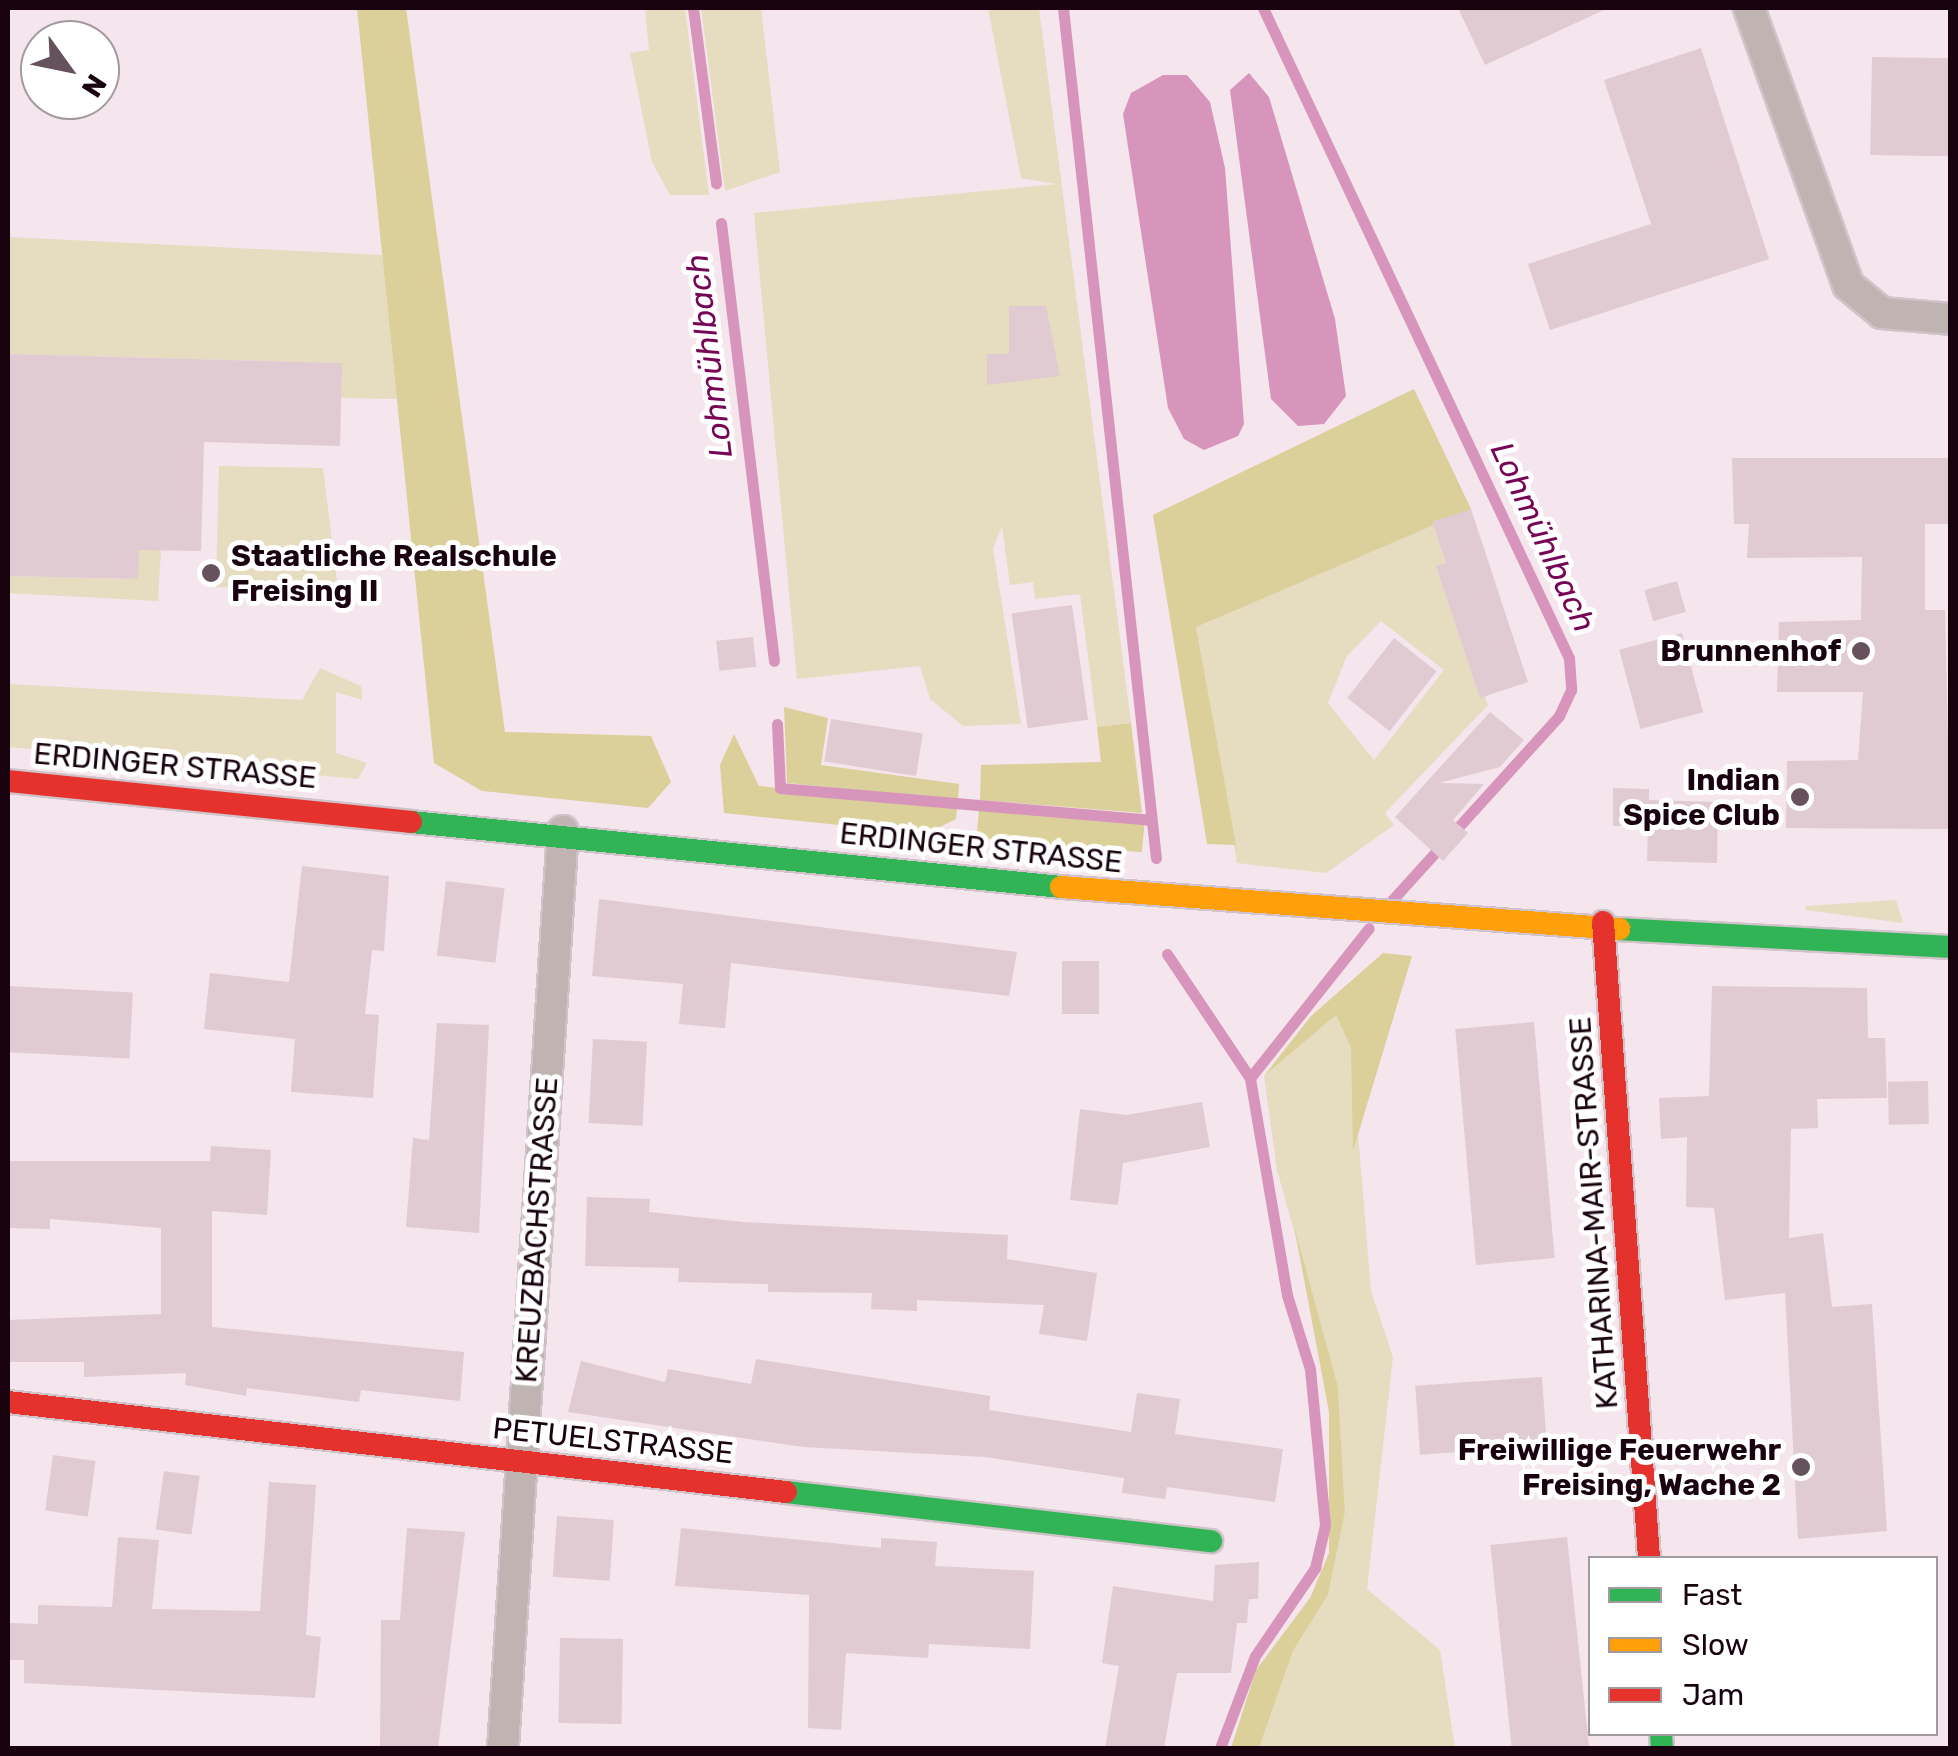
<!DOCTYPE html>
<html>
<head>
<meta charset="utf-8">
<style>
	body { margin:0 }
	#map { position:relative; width:1958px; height:1756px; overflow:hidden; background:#f5e5ed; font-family:Rubik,sans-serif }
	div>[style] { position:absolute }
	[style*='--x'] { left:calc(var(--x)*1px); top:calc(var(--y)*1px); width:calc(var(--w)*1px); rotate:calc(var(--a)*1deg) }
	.green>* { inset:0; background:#e6dcc0 }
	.forest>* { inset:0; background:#dbd09a; transform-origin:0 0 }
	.water>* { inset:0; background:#d895bb }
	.stream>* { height:11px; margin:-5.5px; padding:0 5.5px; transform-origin:5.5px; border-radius:5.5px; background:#d895bb }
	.building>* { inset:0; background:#e0cbd2; transform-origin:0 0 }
	.roads { filter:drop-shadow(2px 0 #d0c3c9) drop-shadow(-2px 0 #d0c3c9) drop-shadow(0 2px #d0c3c9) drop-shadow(0 -2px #d0c3c9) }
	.street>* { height:30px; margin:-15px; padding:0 15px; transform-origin:15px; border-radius:15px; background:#bfb4b1 }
	.fast>* { height:22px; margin:-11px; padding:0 11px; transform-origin:11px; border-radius:11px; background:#30b455 }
	.slow>* { height:22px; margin:-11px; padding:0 11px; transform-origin:11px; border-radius:11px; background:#ff9f0a }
	.jam>* { height:22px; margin:-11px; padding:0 11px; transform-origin:11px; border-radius:11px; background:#e5322d }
	.dots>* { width:28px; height:28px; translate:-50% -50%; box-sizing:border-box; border:5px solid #fff; border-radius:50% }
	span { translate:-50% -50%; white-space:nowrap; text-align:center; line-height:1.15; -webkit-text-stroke:10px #fff; paint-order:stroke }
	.poi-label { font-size:30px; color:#18030f; font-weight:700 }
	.left { translate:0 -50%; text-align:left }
	.right { translate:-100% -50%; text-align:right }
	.street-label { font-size:30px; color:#18030f }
	.water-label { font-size:32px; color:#760655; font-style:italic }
	.frame { position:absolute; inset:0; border:10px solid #18030f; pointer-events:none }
	.legend { position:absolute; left:1588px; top:1556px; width:350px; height:180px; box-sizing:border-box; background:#fff; border:2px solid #a39a9f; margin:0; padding:12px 18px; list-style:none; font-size:30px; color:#18030f }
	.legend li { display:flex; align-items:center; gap:20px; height:50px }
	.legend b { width:50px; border:2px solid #a39a9f }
	.north { position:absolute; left:20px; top:20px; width:100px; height:100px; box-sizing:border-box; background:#fff; border:2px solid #a39a9f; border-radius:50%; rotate:123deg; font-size:28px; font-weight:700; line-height:40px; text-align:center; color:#18030f }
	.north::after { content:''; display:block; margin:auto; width:35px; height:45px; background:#65525d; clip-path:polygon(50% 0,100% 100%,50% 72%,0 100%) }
</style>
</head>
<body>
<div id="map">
	<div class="green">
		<div style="clip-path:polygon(645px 8px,685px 8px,709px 195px,670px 195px,652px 162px,630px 53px,649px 50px)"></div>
		<div style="clip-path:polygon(701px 8px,761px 8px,780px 172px,725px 191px)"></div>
		<div style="clip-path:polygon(988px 8px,1039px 8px,1131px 723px,1097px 727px,1080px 594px,1035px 599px,1033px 582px,1010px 585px,1002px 526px,993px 548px,1021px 724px,963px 726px,930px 699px,920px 666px,797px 679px,754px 213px,1057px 184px,1021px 178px)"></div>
		<div style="clip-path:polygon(8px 237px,382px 255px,397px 399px,341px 398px,341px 363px,8px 354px)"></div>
		<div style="clip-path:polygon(219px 466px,323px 468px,338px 590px,216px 587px)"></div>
		<div style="clip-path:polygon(evenodd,1432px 522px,1446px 563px,1436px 567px,1488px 705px,1385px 813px,1394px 825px,1326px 873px,1237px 863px,1196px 627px,1432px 522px,1381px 621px,1444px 670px,1374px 760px,1328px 703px,1347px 656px,1381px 621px)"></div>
		<div style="clip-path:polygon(139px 549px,161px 550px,158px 601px,8px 593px,8px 576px,137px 579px)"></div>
		<div style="clip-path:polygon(320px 668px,361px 686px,362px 700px,336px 692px,336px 753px,367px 763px,358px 779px,8px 747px,8px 684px,302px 700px)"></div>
		<div style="clip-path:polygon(1896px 900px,1903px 923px,1805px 910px,1807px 906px)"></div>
		<div style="clip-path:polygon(1336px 1015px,1351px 1048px,1371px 1291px,1393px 1357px,1367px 1589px,1440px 1650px,1455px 1748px,1259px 1748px,1293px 1651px,1328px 1595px,1345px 1512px,1338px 1387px,1277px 1170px,1264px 1076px)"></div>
	</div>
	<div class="forest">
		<div style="clip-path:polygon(357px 8px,406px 8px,505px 732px,651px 736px,671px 782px,648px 808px,482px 791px,434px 763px)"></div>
		<div style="clip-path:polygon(1414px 389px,1471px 509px,1196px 627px,1236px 845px,1207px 844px,1153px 515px)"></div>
		<div style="clip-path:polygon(784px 707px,828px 718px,821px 765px,959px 784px,958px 800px,787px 783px)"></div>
		<div style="clip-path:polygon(1131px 723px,1142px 813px,980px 800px,981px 765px,1101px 762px,1097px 727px)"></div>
		<div style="clip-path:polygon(734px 734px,759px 786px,957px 808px,956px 819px,926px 834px,724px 813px,720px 765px)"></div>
		<div style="left:979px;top:810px;width:166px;height:28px;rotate:5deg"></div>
		<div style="clip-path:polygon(1383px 953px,1412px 956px,1353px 1151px,1351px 1048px,1336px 1015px,1264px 1076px,1311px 1016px)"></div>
		<div style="clip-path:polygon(1294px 1226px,1338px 1387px,1345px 1512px,1328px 1595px,1293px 1651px,1259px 1748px,1231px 1748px,1256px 1670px,1310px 1598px,1329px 1553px,1329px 1412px)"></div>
	</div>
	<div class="water">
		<div style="clip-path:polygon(1249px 73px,1269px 97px,1335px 319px,1346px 396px,1324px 424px,1298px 426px,1271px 399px,1230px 90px)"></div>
		<div style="clip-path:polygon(1163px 75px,1187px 75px,1210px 102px,1225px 168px,1244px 424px,1238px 436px,1204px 450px,1184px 439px,1168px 408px,1123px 114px,1131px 93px)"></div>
	</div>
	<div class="stream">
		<div style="--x:693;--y:8;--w:177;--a:82.5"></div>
		<div style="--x:1063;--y:8;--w:855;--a:83.76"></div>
		<div style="--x:1263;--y:8;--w:718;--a:64.79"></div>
		<div style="--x:1569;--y:658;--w:32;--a:86"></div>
		<div style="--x:1571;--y:690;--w:29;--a:115"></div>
		<div style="--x:1559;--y:716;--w:256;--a:132.2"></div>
		<div style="--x:721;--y:223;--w:441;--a:83.1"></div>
		<div style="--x:777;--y:724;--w:64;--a:87.3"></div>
		<div style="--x:780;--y:788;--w:372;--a:4.9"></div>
		<div style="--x:1167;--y:954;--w:149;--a:56.2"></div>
		<div style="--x:1220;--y:1748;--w:98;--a:-69.2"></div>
		<div style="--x:1255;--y:1656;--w:107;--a:-55.7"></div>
		<div style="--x:1315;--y:1568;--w:44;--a:-76.9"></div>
		<div style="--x:1325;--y:1525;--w:157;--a:-95.5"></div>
		<div style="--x:1310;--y:1369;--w:77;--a:-107.3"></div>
		<div style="--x:1287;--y:1295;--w:220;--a:-99.7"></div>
		<div style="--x:1250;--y:1078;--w:191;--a:-51.6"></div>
	</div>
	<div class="building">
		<div style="clip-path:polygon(1458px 8px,1608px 8px,1485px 65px)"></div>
		<div style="clip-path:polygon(1701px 48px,1769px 259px,1550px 330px,1528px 264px,1651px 224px,1604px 80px)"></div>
		<div style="left:1872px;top:57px;width:78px;height:98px;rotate:1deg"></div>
		<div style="clip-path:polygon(1009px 306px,1046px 306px,1060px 376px,987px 385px,987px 354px,1009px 354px)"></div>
		<div style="clip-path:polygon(8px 354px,342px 363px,340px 446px,204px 442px,201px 551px,139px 550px,138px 579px,8px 576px)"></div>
		<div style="clip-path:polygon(1732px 458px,1949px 458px,1949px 524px,1925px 524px,1925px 610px,1945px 610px,1950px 829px,1786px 828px,1787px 761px,1858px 760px,1863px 692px,1777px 692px,1779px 622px,1861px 620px,1862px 557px,1747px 558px,1749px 524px,1734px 524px)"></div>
		<div style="clip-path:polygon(1471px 509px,1528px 682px,1480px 698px,1436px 566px,1446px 563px,1432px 522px)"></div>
		<div style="left:1677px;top:581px;width:32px;height:34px;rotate:74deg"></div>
		<div style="left:1072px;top:605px;width:116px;height:61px;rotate:82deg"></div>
		<div style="left:1682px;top:633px;width:82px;height:65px;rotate:75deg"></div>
		<div style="left:753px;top:637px;width:30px;height:37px;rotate:84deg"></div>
		<div style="left:1394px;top:638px;width:54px;height:76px;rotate:38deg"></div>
		<div style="clip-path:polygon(1490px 712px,1524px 740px,1500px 767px,1439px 783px,1484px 784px,1453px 820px,1468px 833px,1443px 861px,1395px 817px)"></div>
		<div style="left:831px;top:719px;width:93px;height:43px;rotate:9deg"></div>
		<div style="clip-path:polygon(1613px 788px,1649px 789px,1649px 800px,1718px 802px,1717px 863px,1647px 861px,1648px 826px,1613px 826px)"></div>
		<div style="clip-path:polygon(302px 866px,389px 876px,384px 951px,372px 950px,365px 1014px,379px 1015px,373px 1098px,291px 1092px,295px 1039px,204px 1029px,210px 973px,289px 982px)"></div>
		<div style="left:446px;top:881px;width:59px;height:75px;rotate:7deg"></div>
		<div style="clip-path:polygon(599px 899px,1017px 952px,1009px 996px,731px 963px,725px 1028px,679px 1024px,683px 984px,592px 976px)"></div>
		<div style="left:1062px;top:961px;width:37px;height:53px"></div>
		<div style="left:8px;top:986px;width:125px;height:66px;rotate:3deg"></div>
		<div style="clip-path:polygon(1712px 986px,1867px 988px,1868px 1038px,1885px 1038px,1887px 1098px,1817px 1099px,1818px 1128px,1791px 1129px,1789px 1238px,1823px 1233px,1832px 1307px,1872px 1304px,1887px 1531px,1798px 1539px,1785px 1293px,1725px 1300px,1714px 1208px,1686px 1207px,1687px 1137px,1661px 1139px,1659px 1098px,1709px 1096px)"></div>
		<div style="left:1534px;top:1022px;width:237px;height:79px;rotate:85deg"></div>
		<div style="clip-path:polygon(437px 1023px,489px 1025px,479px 1233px,406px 1227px,413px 1138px,429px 1140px)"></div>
		<div style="left:593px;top:1039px;width:54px;height:84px;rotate:3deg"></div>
		<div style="left:1928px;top:1081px;width:43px;height:40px;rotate:89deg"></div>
		<div style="clip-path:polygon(1202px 1102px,1210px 1147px,1123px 1163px,1118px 1205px,1070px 1200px,1080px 1109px,1126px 1115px)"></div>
		<div style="clip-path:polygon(211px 1146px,271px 1150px,267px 1215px,212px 1211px,212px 1327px,464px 1352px,460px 1401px,361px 1390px,359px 1402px,247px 1388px,246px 1396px,185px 1385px,186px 1373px,84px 1377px,84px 1362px,8px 1362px,8px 1320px,161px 1314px,161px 1228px,50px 1219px,50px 1229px,8px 1228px,8px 1161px,210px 1161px)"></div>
		<div style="clip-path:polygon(587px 1197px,650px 1199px,649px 1212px,743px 1222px,1008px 1235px,1007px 1259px,1097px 1273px,1087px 1341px,1039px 1334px,1044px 1305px,917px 1300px,917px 1311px,871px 1309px,872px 1293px,768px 1292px,768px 1284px,678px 1282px,679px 1268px,585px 1266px)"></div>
		<div style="clip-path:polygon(756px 1359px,990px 1396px,989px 1410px,1131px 1432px,1137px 1393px,1180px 1399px,1175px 1434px,1283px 1449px,1275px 1502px,1167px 1487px,1165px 1499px,1122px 1493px,1124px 1478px,985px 1457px,803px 1447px,568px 1412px,581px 1361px,665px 1382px,668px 1369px,751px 1384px)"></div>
		<div style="left:1542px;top:1377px;width:69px;height:127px;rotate:86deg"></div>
		<div style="left:53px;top:1455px;width:43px;height:56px;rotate:8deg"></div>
		<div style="left:164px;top:1471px;width:36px;height:59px;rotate:8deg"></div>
		<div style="clip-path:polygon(269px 1482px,316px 1485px,306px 1635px,321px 1637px,315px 1698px,24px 1683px,24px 1660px,9px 1660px,10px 1623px,38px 1624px,38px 1605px,112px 1607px,118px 1537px,159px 1540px,152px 1609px,260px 1611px)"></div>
		<div style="left:557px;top:1516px;width:57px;height:61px;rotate:4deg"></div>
		<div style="clip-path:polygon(407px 1528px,465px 1532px,438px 1748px,380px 1748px,381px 1620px,400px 1620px)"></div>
		<div style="clip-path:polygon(681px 1528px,881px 1548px,881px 1538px,937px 1542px,935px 1566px,1034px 1571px,1030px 1649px,929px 1644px,928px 1658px,846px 1653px,841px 1730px,808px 1728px,809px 1595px,675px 1586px)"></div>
		<div style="left:1567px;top:1537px;width:212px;height:77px;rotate:84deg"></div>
		<div style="clip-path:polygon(1259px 1562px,1258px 1599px,1249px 1599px,1247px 1623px,1237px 1623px,1231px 1673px,1177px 1673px,1164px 1748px,1105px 1748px,1119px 1666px,1102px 1663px,1113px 1586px,1213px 1601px,1215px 1565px)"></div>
		<div style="left:560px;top:1638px;width:63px;height:85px;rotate:1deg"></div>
	</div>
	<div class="roads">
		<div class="street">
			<div style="--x:1749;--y:8;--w:294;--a:70.3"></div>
			<div style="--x:1848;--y:285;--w:44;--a:39.5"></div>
			<div style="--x:1882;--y:313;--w:68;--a:5"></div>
			<div style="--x:503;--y:1748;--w:919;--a:-86.26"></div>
		</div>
		<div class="fast">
			<div style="--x:411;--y:822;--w:653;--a:5.71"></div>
			<div style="--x:1619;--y:929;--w:331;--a:3.1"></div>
			<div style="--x:786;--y:1492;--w:428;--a:6.6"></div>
			<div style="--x:1661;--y:1734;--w:14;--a:86"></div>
		</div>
		<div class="slow">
			<div style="--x:1061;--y:887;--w:560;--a:4.3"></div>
		</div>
		<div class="jam">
			<div style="--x:8;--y:781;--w:405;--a:5.8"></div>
			<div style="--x:1603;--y:922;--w:638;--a:85.86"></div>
			<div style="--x:8;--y:1402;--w:783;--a:6.6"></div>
		</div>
	</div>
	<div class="dots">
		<div style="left:211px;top:573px;background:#65525d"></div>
		<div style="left:1861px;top:651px;background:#65525d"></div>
		<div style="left:1800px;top:797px;background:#65525d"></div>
		<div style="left:1801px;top:1467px;background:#65525d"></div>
	</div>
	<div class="poi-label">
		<span class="left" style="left:231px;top:573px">Staatliche Realschule<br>Freising II</span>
		<span class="right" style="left:1841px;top:651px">Brunnenhof</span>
		<span class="right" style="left:1780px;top:797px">Indian<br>Spice Club</span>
		<span class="right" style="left:1781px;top:1467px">Freiwillige Feuerwehr<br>Freising, Wache 2</span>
	</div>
	<div class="street-label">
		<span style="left:175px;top:766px;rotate:5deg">ERDINGER STRASSE</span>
		<span style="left:981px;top:848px;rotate:6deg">ERDINGER STRASSE</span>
		<span style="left:1594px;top:1213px;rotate:-94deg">KATHARINA-MAIR-STRASSE</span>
		<span style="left:537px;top:1230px;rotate:-86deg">KREUZBACHSTRASSE</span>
		<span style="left:613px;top:1441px;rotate:6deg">PETUELSTRASSE</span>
	</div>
	<div class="water-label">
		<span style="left:709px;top:356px;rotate:-97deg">Lohmühlbach</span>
		<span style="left:1543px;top:537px;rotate:65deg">Lohmühlbach</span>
	</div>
	<div class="frame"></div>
	<ul class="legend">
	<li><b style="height:12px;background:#30b455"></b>Fast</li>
	<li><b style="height:12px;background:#ff9f0a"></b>Slow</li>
	<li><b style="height:12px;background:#e5322d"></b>Jam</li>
	</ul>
	<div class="north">N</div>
</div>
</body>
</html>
